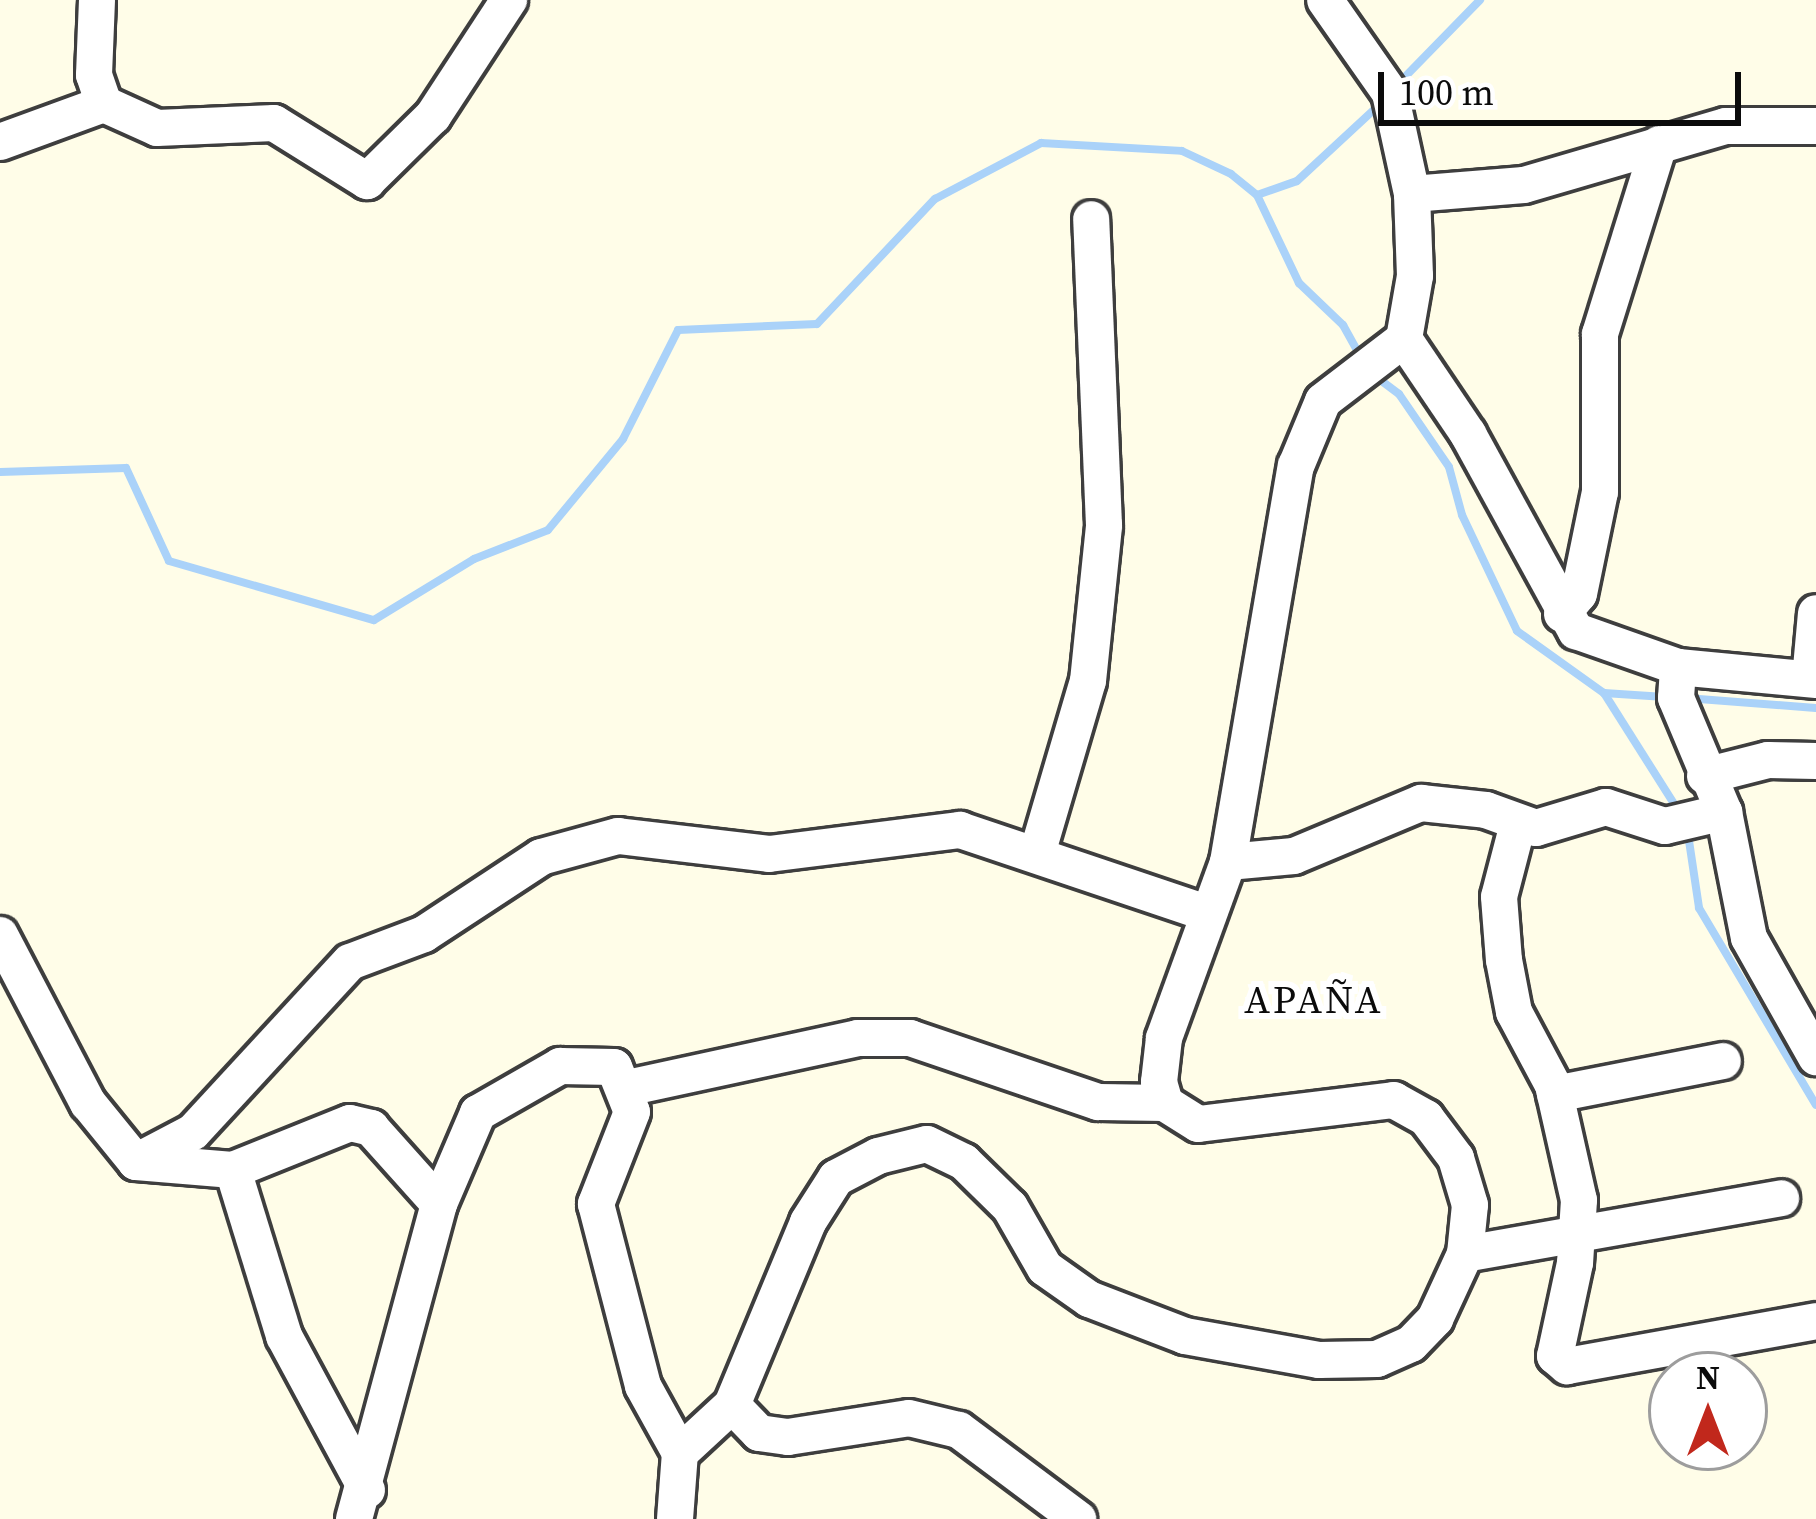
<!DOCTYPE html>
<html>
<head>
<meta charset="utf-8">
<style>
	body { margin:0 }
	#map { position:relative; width:1816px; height:1519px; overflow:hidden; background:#fffde8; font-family:"Source Serif 4",serif }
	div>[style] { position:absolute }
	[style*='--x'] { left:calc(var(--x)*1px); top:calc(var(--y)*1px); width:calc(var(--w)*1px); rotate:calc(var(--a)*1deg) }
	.stream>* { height:8px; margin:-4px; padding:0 4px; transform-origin:4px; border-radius:4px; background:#aad2f9 }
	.roads { filter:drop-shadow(3px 0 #3e3e3e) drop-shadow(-3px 0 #3e3e3e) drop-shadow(0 3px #3e3e3e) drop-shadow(0 -3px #3e3e3e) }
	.minor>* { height:36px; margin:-18px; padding:0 18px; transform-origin:18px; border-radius:18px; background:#fff }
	span { translate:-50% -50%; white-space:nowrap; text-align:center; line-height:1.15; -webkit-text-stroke:12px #fff; paint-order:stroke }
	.quarter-label { font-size:39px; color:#0b0b0b; letter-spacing:3px }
	.north { position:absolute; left:1648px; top:1351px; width:120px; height:120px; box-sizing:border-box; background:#fff; border:3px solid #9d9d9d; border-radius:50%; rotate:0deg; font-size:33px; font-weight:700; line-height:48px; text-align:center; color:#0b0b0b }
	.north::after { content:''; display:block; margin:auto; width:42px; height:54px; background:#c1281c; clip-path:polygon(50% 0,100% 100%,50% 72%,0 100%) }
	.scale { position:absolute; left:1378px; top:72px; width:363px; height:54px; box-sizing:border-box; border:6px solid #0b0b0b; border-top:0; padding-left:15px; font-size:36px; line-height:42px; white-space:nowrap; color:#0b0b0b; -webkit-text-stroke:9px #fff; paint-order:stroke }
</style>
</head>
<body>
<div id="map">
	<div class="stream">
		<div style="--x:1397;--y:85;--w:119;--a:-45.7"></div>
		<div style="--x:1257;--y:195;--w:42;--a:-19.3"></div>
		<div style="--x:1297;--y:181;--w:112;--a:-42.8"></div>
		<div style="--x:1375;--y:376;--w:30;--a:37"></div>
		<div style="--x:1399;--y:394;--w:88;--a:55.6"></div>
		<div style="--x:1449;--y:467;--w:50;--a:74.8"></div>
		<div style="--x:1462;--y:515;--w:128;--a:64.6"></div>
		<div style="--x:1517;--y:631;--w:107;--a:35.5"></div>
		<div style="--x:1604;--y:693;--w:61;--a:3.8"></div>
		<div style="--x:0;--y:472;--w:126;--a:-1.8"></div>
		<div style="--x:126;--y:468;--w:102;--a:65.2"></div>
		<div style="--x:169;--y:561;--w:213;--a:16.1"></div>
		<div style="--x:374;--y:620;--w:117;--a:-31.4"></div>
		<div style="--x:474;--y:559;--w:79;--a:-21.4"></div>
		<div style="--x:548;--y:530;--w:118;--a:-50.5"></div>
		<div style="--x:623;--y:439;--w:122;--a:-63.2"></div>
		<div style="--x:678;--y:330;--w:139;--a:-2.5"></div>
		<div style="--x:817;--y:324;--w:172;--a:-46.7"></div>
		<div style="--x:935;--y:199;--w:120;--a:-27.8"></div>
		<div style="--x:1041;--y:143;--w:141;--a:3.2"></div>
		<div style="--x:1182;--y:151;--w:54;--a:25.1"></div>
		<div style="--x:1231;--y:174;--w:33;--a:39"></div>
		<div style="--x:1257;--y:195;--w:98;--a:64.5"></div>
		<div style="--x:1299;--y:283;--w:61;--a:43.7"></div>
		<div style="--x:1343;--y:325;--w:39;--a:61"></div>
		<div style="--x:1604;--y:693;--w:138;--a:57.7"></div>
		<div style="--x:1686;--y:698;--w:130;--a:4.4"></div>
		<div style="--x:1688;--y:834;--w:75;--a:81.5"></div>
		<div style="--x:1699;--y:908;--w:229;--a:59.3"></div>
	</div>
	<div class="roads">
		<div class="minor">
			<div style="--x:97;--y:0;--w:75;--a:92.3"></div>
			<div style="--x:94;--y:75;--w:31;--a:71"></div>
			<div style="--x:104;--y:104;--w:58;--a:24.4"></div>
			<div style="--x:157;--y:128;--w:117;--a:-2.4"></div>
			<div style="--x:274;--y:123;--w:110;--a:31.9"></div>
			<div style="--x:367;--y:181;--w:93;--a:-44.6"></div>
			<div style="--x:433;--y:116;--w:139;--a:-56.8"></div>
			<div style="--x:0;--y:142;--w:111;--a:-20.1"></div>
			<div style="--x:1412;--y:194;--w:112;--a:-4.6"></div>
			<div style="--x:1524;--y:185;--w:210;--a:-16.3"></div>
			<div style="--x:1726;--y:126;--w:90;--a:0"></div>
			<div style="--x:1404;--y:339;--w:115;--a:56"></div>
			<div style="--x:1468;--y:434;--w:225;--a:61.3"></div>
			<div style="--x:1576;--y:631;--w:108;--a:19.4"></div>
			<div style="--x:1678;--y:667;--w:139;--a:5.4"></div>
			<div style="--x:1562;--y:614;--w:26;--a:-50"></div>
			<div style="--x:1579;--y:594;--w:104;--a:-78.4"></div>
			<div style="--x:1600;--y:492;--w:158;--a:-90"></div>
			<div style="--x:1600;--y:334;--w:199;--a:-72.7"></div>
			<div style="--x:1810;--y:679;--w:66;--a:-84.8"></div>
			<div style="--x:1705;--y:776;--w:65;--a:-14.3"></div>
			<div style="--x:1768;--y:760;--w:48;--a:1.2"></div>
			<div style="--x:1724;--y:812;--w:128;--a:78.8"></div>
			<div style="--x:1749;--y:938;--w:137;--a:60.6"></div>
			<div style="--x:1518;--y:824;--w:75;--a:104.6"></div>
			<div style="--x:1499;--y:897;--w:63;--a:85.5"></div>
			<div style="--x:1504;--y:960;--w:53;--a:79.1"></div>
			<div style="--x:1514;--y:1012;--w:83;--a:61.9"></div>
			<div style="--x:1553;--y:1085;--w:118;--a:77.3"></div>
			<div style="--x:1579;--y:1200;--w:63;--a:93.6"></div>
			<div style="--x:1575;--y:1263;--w:95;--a:102.1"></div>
			<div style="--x:1555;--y:1356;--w:16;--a:40"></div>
			<div style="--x:1567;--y:1366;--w:253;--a:-10.2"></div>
			<div style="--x:1037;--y:854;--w:180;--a:-73.6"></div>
			<div style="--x:1088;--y:681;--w:157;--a:-84.1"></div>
			<div style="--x:1104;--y:525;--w:306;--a:-92.4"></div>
			<div style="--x:1228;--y:862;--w:66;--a:-5.2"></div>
			<div style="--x:1294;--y:856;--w:138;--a:-22.7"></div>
			<div style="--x:1421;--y:803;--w:65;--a:6.1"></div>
			<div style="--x:1486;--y:810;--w:53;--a:19.8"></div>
			<div style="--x:1536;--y:828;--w:73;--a:-16.7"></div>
			<div style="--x:1606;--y:807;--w:62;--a:17.9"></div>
			<div style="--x:1665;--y:826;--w:61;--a:-13.3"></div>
			<div style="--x:1724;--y:812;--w:124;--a:-112.8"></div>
			<div style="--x:1676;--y:698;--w:31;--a:-86"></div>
			<div style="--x:0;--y:935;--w:190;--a:62.4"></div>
			<div style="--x:88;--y:1103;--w:76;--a:50.9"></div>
			<div style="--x:136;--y:1162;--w:97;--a:4.7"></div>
			<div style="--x:233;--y:1170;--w:126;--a:-21.9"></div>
			<div style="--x:350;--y:1123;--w:22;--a:13"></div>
			<div style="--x:371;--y:1128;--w:102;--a:48.2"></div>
			<div style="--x:439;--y:1204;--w:99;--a:-66.8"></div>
			<div style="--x:478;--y:1113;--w:95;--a:-29.8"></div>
			<div style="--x:560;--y:1066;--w:54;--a:1.1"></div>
			<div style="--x:614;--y:1067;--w:48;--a:68.2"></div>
			<div style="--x:632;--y:1112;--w:99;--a:111.4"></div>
			<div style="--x:596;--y:1204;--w:188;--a:75.5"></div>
			<div style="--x:643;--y:1386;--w:77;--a:61.1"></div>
			<div style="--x:627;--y:1088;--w:236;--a:-12.2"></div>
			<div style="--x:858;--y:1038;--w:52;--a:0"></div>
			<div style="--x:910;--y:1038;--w:199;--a:18.8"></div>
			<div style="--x:1098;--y:1102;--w:67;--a:0.9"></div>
			<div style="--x:1555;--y:1094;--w:171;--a:-11.1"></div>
			<div style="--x:136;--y:1162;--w:64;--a:-27.8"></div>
			<div style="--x:193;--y:1132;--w:231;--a:-47.3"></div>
			<div style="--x:350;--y:962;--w:79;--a:-20.7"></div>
			<div style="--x:424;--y:934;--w:140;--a:-33.3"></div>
			<div style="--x:541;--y:857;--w:80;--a:-15.3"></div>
			<div style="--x:618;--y:836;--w:152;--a:6.8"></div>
			<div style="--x:769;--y:854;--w:193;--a:-7.2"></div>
			<div style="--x:960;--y:830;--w:261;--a:18.6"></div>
			<div style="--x:233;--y:1170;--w:174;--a:72.9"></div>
			<div style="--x:284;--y:1336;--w:175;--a:61.7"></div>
			<div style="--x:1465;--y:1254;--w:321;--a:-10"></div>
			<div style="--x:732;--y:1405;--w:39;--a:46"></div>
			<div style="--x:759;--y:1433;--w:29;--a:8"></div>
			<div style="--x:788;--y:1437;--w:122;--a:-8.9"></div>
			<div style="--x:909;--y:1418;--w:51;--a:13.5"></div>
			<div style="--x:959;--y:1430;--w:149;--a:36.8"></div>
			<div style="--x:354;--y:1519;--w:326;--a:-74.9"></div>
			<div style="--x:675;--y:1519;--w:66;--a:-85.7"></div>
			<div style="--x:680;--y:1453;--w:71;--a:-42.7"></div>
			<div style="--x:732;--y:1405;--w:198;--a:-67.4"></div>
			<div style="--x:808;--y:1222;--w:52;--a:-57.5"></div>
			<div style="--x:836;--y:1178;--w:47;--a:-27.6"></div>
			<div style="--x:878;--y:1156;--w:50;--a:-13.8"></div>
			<div style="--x:927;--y:1144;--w:41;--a:25.9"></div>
			<div style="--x:964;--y:1162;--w:64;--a:44.4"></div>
			<div style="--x:1010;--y:1207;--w:70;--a:60.2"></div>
			<div style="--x:1045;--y:1268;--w:54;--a:35.2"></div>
			<div style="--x:1089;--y:1299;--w:103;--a:21.1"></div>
			<div style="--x:1185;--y:1336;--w:136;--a:10.2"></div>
			<div style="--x:1319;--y:1360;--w:58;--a:-1"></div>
			<div style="--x:1377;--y:1359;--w:37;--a:-24"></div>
			<div style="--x:1411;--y:1344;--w:35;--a:-46"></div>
			<div style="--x:1435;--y:1319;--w:72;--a:-65.2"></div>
			<div style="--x:1465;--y:1254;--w:49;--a:-84.2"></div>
			<div style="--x:1470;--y:1205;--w:49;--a:-106.6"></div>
			<div style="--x:1456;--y:1158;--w:50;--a:-126.9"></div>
			<div style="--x:1426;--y:1118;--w:37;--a:-151"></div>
			<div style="--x:1394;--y:1100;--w:197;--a:173"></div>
			<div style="--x:1198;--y:1124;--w:39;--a:-148"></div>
			<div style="--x:1165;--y:1103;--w:22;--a:-106"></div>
			<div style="--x:1159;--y:1082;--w:44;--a:-83.5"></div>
			<div style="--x:1164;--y:1038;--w:187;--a:-70"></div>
			<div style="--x:1228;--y:862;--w:402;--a:-80.3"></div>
			<div style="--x:1296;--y:466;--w:70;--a:-67.4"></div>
			<div style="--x:1323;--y:401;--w:102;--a:-37.4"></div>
			<div style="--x:1404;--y:339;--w:64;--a:-80.1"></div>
			<div style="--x:1415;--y:276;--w:82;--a:-92.1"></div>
			<div style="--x:1412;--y:194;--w:103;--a:-102.3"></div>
			<div style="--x:1390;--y:93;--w:113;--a:-125"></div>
		</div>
	</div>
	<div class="quarter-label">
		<span style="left:1314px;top:1000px">APAÑA</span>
	</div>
	<div class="north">N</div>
	<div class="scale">100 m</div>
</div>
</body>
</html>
